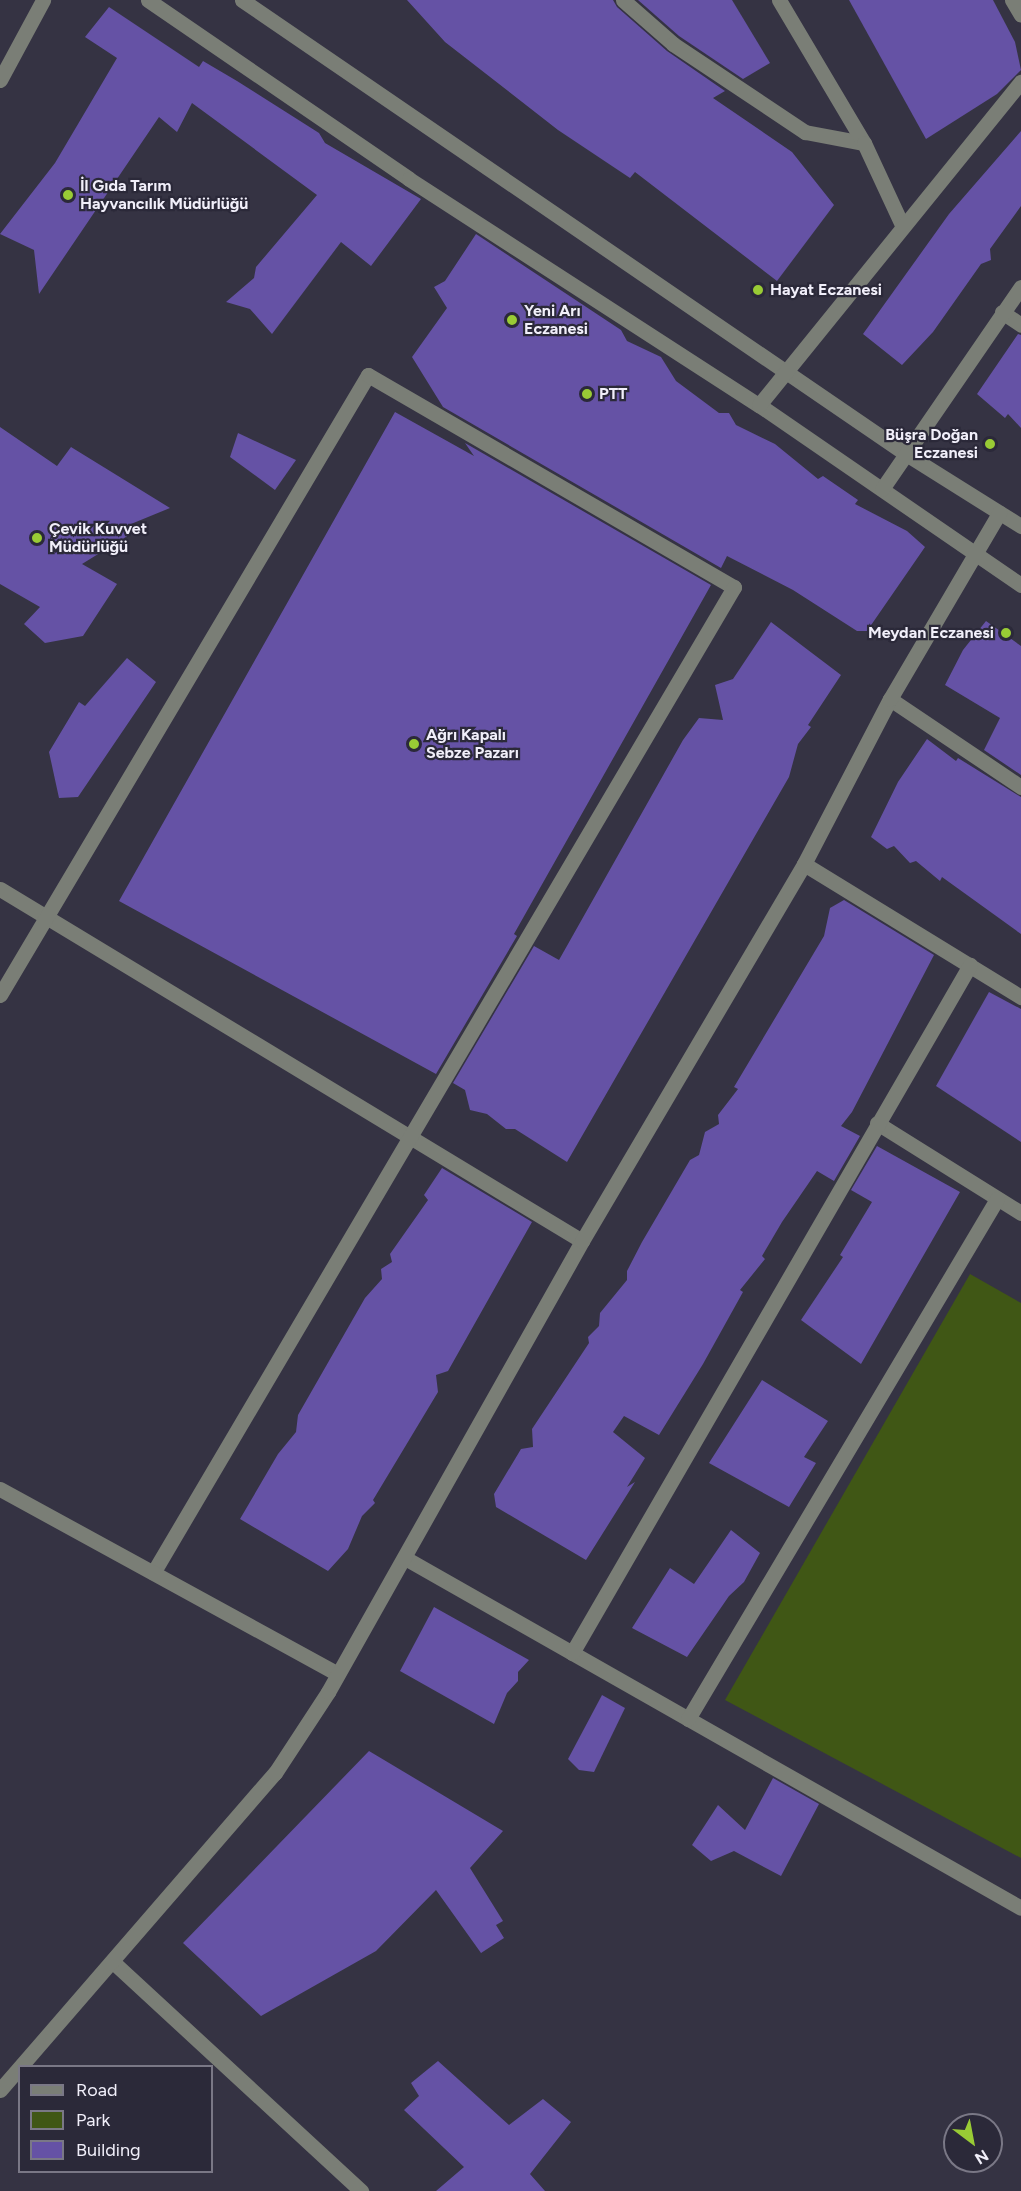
<!DOCTYPE html>
<html>
<head>
<meta charset="utf-8">
<style>
	body { margin:0 }
	#map { position:relative; width:1021px; height:2191px; overflow:hidden; background:#353343; font-family:Figtree,sans-serif }
	div>[style] { position:absolute }
	[style*='--x'] { left:calc(var(--x)*1px); top:calc(var(--y)*1px); width:calc(var(--w)*1px); rotate:calc(var(--a)*1deg) }
	.green>* { inset:0; background:#405715 }
	.building>* { inset:0; background:#6552a5 }
	.minor>* { height:15px; margin:-7.5px; padding:0 7.5px; transform-origin:7.5px; border-radius:7.5px; background:#7a7e76 }
	.dots>* { width:16px; height:16px; translate:-50% -50%; box-sizing:border-box; border:3px solid #2b2939; border-radius:50% }
	span { translate:-50% -50%; white-space:nowrap; text-align:center; line-height:1.15; -webkit-text-stroke:4.5px #2b2939; paint-order:stroke }
	.poi-label { font-size:16px; color:#f1effa; font-weight:700 }
	.left { translate:0 -50%; text-align:left }
	.right { translate:-100% -50%; text-align:right }
	.legend { position:absolute; left:18px; top:2065px; width:195px; height:108px; box-sizing:border-box; background:#2b2939; border:2px solid #7a7886; margin:0; padding:8px 10px; list-style:none; font-size:18px; color:#f1effa }
	.legend li { display:flex; align-items:center; gap:12px; height:30px }
	.legend b { width:30px; border:2px solid #7a7886 }
	.north { position:absolute; left:943px; top:2113px; width:60px; height:60px; box-sizing:border-box; background:#2b2939; border:2px solid #7a7886; border-radius:50%; rotate:148deg; font-size:16px; font-weight:700; line-height:24px; text-align:center; color:#f1effa }
	.north::after { content:''; display:block; margin:auto; width:21px; height:27px; background:#99cb35; clip-path:polygon(50% 0,100% 100%,50% 72%,0 100%) }
</style>
</head>
<body>
<div id="map">
	<div class="green">
		<div style="clip-path:polygon(970px 1274px,1021px 1303px,1021px 1858px,725px 1700px)"></div>
	</div>
	<div class="building">
		<div style="clip-path:polygon(407px 0,613px 0,617px 7px,667px 51px,725px 91px,713px 98px,792px 152px,834px 205px,777px 281px,635px 172px,630px 178px,558px 130px,445px 42px)"></div>
		<div style="clip-path:polygon(638px 0,732px 0,770px 63px,743px 79px,679px 36px)"></div>
		<div style="clip-path:polygon(849px 0,993px 0,1015px 42px,1021px 70px,997px 94px,926px 139px)"></div>
		<div style="clip-path:polygon(109px 7px,199px 67px,203px 61px,237px 81px,319px 133px,325px 143px,421px 199px,371px 266px,341px 242px,272px 334px,250px 309px,226px 302px,254px 278px,256px 267px,317px 195px,192px 103px,177px 132px,159px 117px,39px 294px,34px 250px,0 234px,55px 163px,117px 58px,85px 37px)"></div>
		<div style="clip-path:polygon(1021px 131px,1021px 206px,990px 249px,991px 260px,981px 264px,933px 332px,902px 365px,863px 334px,949px 214px)"></div>
		<div style="clip-path:polygon(476px 234px,621px 330px,627px 341px,661px 357px,676px 381px,719px 413px,729px 413px,736px 425px,775px 444px,818px 479px,823px 476px,858px 500px,855px 504px,907px 531px,925px 547px,867px 631px,857px 631px,793px 590px,727px 556px,721px 568px,443px 407px,412px 357px,447px 308px,434px 287px,445px 281px)"></div>
		<div style="clip-path:polygon(1018px 334px,1021px 335px,1021px 428px,1008px 414px,1005px 418px,977px 394px)"></div>
		<div style="clip-path:polygon(395px 412px,474px 456px,465px 443px,711px 585px,514px 934px,517px 936px,436px 1074px,119px 901px)"></div>
		<div style="clip-path:polygon(0 427px,57px 466px,71px 447px,170px 508px,131px 524px,129px 535px,82px 564px,117px 584px,83px 636px,45px 643px,24px 624px,40px 607px,0 584px)"></div>
		<div style="clip-path:polygon(238px 433px,296px 460px,275px 490px,230px 457px)"></div>
		<div style="clip-path:polygon(986px 621px,1021px 646px,1021px 775px,984px 750px,1000px 718px,945px 685px,963px 650px)"></div>
		<div style="clip-path:polygon(771px 622px,841px 675px,808px 725px,811px 727px,798px 744px,789px 777px,567px 1162px,515px 1129px,506px 1129px,487px 1114px,470px 1110px,465px 1090px,453px 1083px,534px 946px,559px 960px,683px 740px,699px 718px,723px 720px,715px 685px,733px 679px)"></div>
		<div style="clip-path:polygon(127px 658px,156px 682px,78px 797px,59px 798px,49px 752px,79px 702px,85px 706px)"></div>
		<div style="clip-path:polygon(927px 739px,956px 761px,958px 758px,1021px 797px,1021px 934px,942px 877px,940px 881px,916px 861px,910px 863px,894px 846px,887px 849px,871px 837px,898px 782px)"></div>
		<div style="clip-path:polygon(844px 900px,934px 955px,852px 1112px,841px 1126px,860px 1136px,834px 1181px,817px 1171px,782px 1222px,762px 1256px,765px 1259px,740px 1290px,743px 1292px,703px 1364px,659px 1435px,624px 1416px,613px 1432px,645px 1458px,627px 1487px,635px 1482px,586px 1560px,496px 1507px,494px 1494px,521px 1449px,533px 1447px,532px 1429px,589px 1343px,588px 1337px,599px 1326px,600px 1313px,627px 1280px,627px 1271px,642px 1242px,690px 1160px,699px 1155px,705px 1132px,719px 1124px,718px 1115px,738px 1089px,734px 1087px,824px 936px,830px 908px)"></div>
		<div style="clip-path:polygon(989px 992px,1021px 1009px,1021px 1142px,936px 1086px)"></div>
		<div style="clip-path:polygon(877px 1146px,960px 1192px,861px 1364px,801px 1320px,843px 1257px,840px 1255px,872px 1202px,851px 1190px)"></div>
		<div style="clip-path:polygon(442px 1168px,532px 1222px,448px 1371px,436px 1375px,438px 1392px,373px 1500px,375px 1503px,362px 1516px,348px 1549px,328px 1571px,240px 1519px,278px 1454px,296px 1432px,298px 1415px,365px 1298px,382px 1279px,381px 1269px,392px 1262px,390px 1254px,428px 1200px,424px 1195px)"></div>
		<div style="clip-path:polygon(762px 1380px,828px 1421px,804px 1457px,816px 1463px,789px 1507px,709px 1463px)"></div>
		<div style="clip-path:polygon(731px 1530px,760px 1553px,744px 1582px,729px 1596px,687px 1657px,632px 1628px,670px 1568px,694px 1584px)"></div>
		<div style="clip-path:polygon(434px 1607px,529px 1660px,518px 1672px,518px 1681px,507px 1693px,494px 1724px,400px 1671px)"></div>
		<div style="clip-path:polygon(602px 1695px,625px 1708px,594px 1772px,579px 1770px,568px 1759px)"></div>
		<div style="clip-path:polygon(369px 1751px,503px 1831px,470px 1868px,503px 1921px,496px 1925px,504px 1938px,481px 1953px,436px 1890px,376px 1951px,261px 2016px,183px 1943px)"></div>
		<div style="clip-path:polygon(773px 1778px,819px 1804px,781px 1876px,734px 1851px,711px 1861px,692px 1845px,718px 1805px,745px 1830px)"></div>
		<div style="clip-path:polygon(438px 2061px,509px 2125px,543px 2099px,571px 2122px,530px 2174px,545px 2191px,436px 2191px,464px 2167px,404px 2110px,419px 2096px,411px 2083px)"></div>
	</div>
	<div class="minor">
		<div style="--x:148;--y:0;--w:316;--a:34.4"></div>
		<div style="--x:409;--y:179;--w:417;--a:32.9"></div>
		<div style="--x:759;--y:405;--w:318;--a:34.5"></div>
		<div style="--x:242;--y:0;--w:804;--a:34.36"></div>
		<div style="--x:906;--y:454;--w:136;--a:32.1"></div>
		<div style="--x:623;--y:0;--w:67;--a:41.3"></div>
		<div style="--x:673;--y:44;--w:159;--a:33.7"></div>
		<div style="--x:805;--y:132;--w:60;--a:10.6"></div>
		<div style="--x:779;--y:0;--w:166;--a:59.3"></div>
		<div style="--x:864;--y:143;--w:90;--a:65.1"></div>
		<div style="--x:1012;--y:0;--w:17;--a:59"></div>
		<div style="--x:0;--y:80;--w:91;--a:-61.7"></div>
		<div style="--x:1002;--y:312;--w:23;--a:34"></div>
		<div style="--x:759;--y:405;--w:416;--a:-51"></div>
		<div style="--x:882;--y:489;--w:245;--a:-55.5"></div>
		<div style="--x:890;--y:699;--w:158;--a:33.9"></div>
		<div style="--x:804;--y:864;--w:255;--a:31.5"></div>
		<div style="--x:0;--y:889;--w:680;--a:31.17"></div>
		<div style="--x:0;--y:995;--w:721;--a:-59.31"></div>
		<div style="--x:368;--y:375;--w:423;--a:30.1"></div>
		<div style="--x:734;--y:587;--w:1144;--a:120.51"></div>
		<div style="--x:877;--y:1123;--w:170;--a:32"></div>
		<div style="--x:0;--y:1489;--w:385;--a:28.7"></div>
		<div style="--x:405;--y:1558;--w:708;--a:29.6"></div>
		<div style="--x:572;--y:1653;--w:795;--a:-59.95"></div>
		<div style="--x:688;--y:1719;--w:605;--a:-59.28"></div>
		<div style="--x:113;--y:1962;--w:338;--a:42.7"></div>
		<div style="--x:0;--y:2090;--w:420;--a:-49.1"></div>
		<div style="--x:275;--y:1773;--w:97;--a:-56.8"></div>
		<div style="--x:328;--y:1692;--w:518;--a:-60.61"></div>
		<div style="--x:582;--y:1241;--w:438;--a:-59.5"></div>
		<div style="--x:804;--y:864;--w:186;--a:-62.5"></div>
		<div style="--x:890;--y:699;--w:216;--a:-59.6"></div>
	</div>
	<div class="dots">
		<div style="left:68px;top:195px;background:#99cb35"></div>
		<div style="left:758px;top:290px;background:#99cb35"></div>
		<div style="left:512px;top:320px;background:#99cb35"></div>
		<div style="left:587px;top:394px;background:#99cb35"></div>
		<div style="left:990px;top:444px;background:#99cb35"></div>
		<div style="left:37px;top:538px;background:#99cb35"></div>
		<div style="left:1006px;top:633px;background:#99cb35"></div>
		<div style="left:414px;top:744px;background:#99cb35"></div>
	</div>
	<div class="poi-label">
		<span class="left" style="left:80px;top:195px">İl Gıda Tarım<br>Hayvancılık Müdürlüğü</span>
		<span class="left" style="left:770px;top:290px">Hayat Eczanesi</span>
		<span class="left" style="left:524px;top:320px">Yeni Arı<br>Eczanesi</span>
		<span class="left" style="left:599px;top:394px">PTT</span>
		<span class="right" style="left:978px;top:444px">Büşra Doğan<br>Eczanesi</span>
		<span class="left" style="left:49px;top:538px">Çevik Kuvvet<br>Müdürlüğü</span>
		<span class="right" style="left:994px;top:633px">Meydan Eczanesi</span>
		<span class="left" style="left:426px;top:744px">Ağrı Kapalı<br>Sebze Pazarı</span>
	</div>
	<ul class="legend">
	<li><b style="height:8px;background:#7a7e76"></b>Road</li>
	<li><b style="height:16px;background:#405715"></b>Park</li>
	<li><b style="height:16px;background:#6552a5"></b>Building</li>
	</ul>
	<div class="north">N</div>
</div>
</body>
</html>
